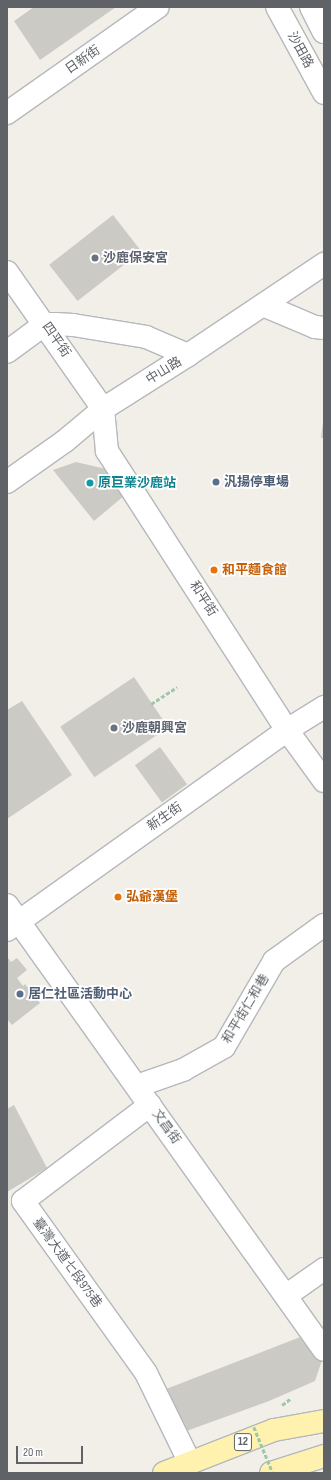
<!DOCTYPE html>
<html>
<head>
<meta charset="utf-8">
<style>
	body { margin:0 }
	#map { position:relative; width:331px; height:1480px; overflow:hidden; background:#f1efe8; font-family:"Sofia Sans Condensed","Noto Sans TC",sans-serif }
	div>[style] { position:absolute }
	[style*='--x'] { left:calc(var(--x)*1px); top:calc(var(--y)*1px); width:calc(var(--w)*1px); rotate:calc(var(--a)*1deg) }
	.building>* { inset:0; background:#cccac5; transform-origin:0 0 }
	.path>* { height:2.5px; margin-top:-1.25px; transform-origin:0; background:repeating-linear-gradient(90deg,#9cc7a9 0 4px,transparent 0 6px) }
	.roads { filter:drop-shadow(1px 0 #b5b8bc) drop-shadow(-1px 0 #b5b8bc) drop-shadow(0 1px #b5b8bc) drop-shadow(0 -1px #b5b8bc) }
	.minor>* { height:22px; margin:-11px; padding:0 11px; transform-origin:11px; border-radius:11px; background:#fff }
	.major>* { height:22px; margin:-11px; padding:0 11px; transform-origin:11px; border-radius:11px; background:#fff2af }
	.path-bridge>* { height:2.5px; margin-top:-1.25px; transform-origin:0; background:repeating-linear-gradient(90deg,#9cc7a9 0 4px,transparent 0 6px) }
	.dots>* { width:11px; height:11px; translate:-50% -50%; box-sizing:border-box; border:2px solid #fff; border-radius:50% }
	span { translate:-50% -50%; white-space:nowrap; text-align:center; line-height:1.15; -webkit-text-stroke:3.5px #fff; paint-order:stroke }
	.shield-label span { padding:1px 3px; background:#fff; border:1px solid; border-radius:3px; -webkit-text-stroke-width:0 }
	.shield-label { font-size:12px; color:#5f6368; font-weight:700 }
	.street-label { font-size:13px; color:#5f6368 }
	.worship-label { font-size:13px; color:#5b616d; font-weight:700 }
	.left { translate:0 -50%; text-align:left }
	.service-label { font-size:13px; color:#4e5e75; font-weight:700 }
	.culture-label { font-size:13px; color:#0d838f; font-weight:700 }
	.food-label { font-size:13px; color:#c56008; font-weight:700 }
	.frame { position:absolute; inset:0; border:8px solid #5f6368; pointer-events:none }
	.scale { position:absolute; left:16px; top:1446px; width:67px; height:18px; box-sizing:border-box; border:2px solid #5f6368; border-top:0; padding-left:5px; font-size:12px; line-height:14px; white-space:nowrap; color:#5f6368; -webkit-text-stroke:3px #fff; paint-order:stroke }
</style>
</head>
<body>
<div id="map">
	<div class="building">
		<div style="clip-path:polygon(34px 7px,116px 7px,40px 60px,14px 21px)"></div>
		<div style="left:113px;top:215px;width:46px;height:81px;rotate:52deg"></div>
		<div style="clip-path:polygon(323px 422px,324px 422px,324px 438px,321px 438px)"></div>
		<div style="clip-path:polygon(76px 462px,106px 469px,125px 495px,94px 521px,53px 470px)"></div>
		<div style="left:134px;top:677px;width:61px;height:89px;rotate:56deg"></div>
		<div style="clip-path:polygon(22px 701px,72px 775px,7px 819px,7px 710px)"></div>
		<div style="left:160px;top:747px;width:46px;height:31px;rotate:54deg"></div>
		<div style="clip-path:polygon(8px 958px,11px 962px,17px 958px,27px 970px,17px 978px,23px 986px,25px 984px,40px 1003px,12px 1025px,7px 1019px)"></div>
		<div style="clip-path:polygon(14px 1105px,47px 1168px,7px 1192px,7px 1109px)"></div>
		<div style="clip-path:polygon(303px 1336px,322px 1360px,315px 1381px,269px 1401px,181px 1433px,166px 1389px)"></div>
	</div>
	<div class="path">
		<div style="--x:151;--y:704;--w:31;--a:-33"></div>
		<div style="--x:282;--y:1405;--w:10;--a:-37"></div>
	</div>
	<div class="roads">
		<div class="minor">
			<div style="--x:277;--y:7;--w:98;--a:61.3"></div>
			<div style="--x:311;--y:7;--w:28;--a:63"></div>
			<div style="--x:7;--y:113;--w:184;--a:-35.1"></div>
			<div style="--x:7;--y:272;--w:167;--a:55"></div>
			<div style="--x:103;--y:409;--w:42;--a:84.6"></div>
			<div style="--x:107;--y:451;--w:332;--a:57.2"></div>
			<div style="--x:287;--y:730;--w:63;--a:54"></div>
			<div style="--x:263;--y:305;--w:56;--a:22.9"></div>
			<div style="--x:315;--y:327;--w:9;--a:6"></div>
			<div style="--x:7;--y:352;--w:47;--a:-36.4"></div>
			<div style="--x:45;--y:324;--w:10;--a:0"></div>
			<div style="--x:55;--y:324;--w:18;--a:3"></div>
			<div style="--x:73;--y:325;--w:74;--a:9.3"></div>
			<div style="--x:146;--y:337;--w:46;--a:23.2"></div>
			<div style="--x:7;--y:482;--w:71;--a:-35.3"></div>
			<div style="--x:65;--y:441;--w:50;--a:-40.1"></div>
			<div style="--x:103;--y:409;--w:101;--a:-32.4"></div>
			<div style="--x:188;--y:355;--w:164;--a:-33.8"></div>
			<div style="--x:7;--y:905;--w:546;--a:54.54"></div>
			<div style="--x:7;--y:930;--w:344;--a:-35.5"></div>
			<div style="--x:287;--y:730;--w:44;--a:-31.9"></div>
			<div style="--x:137;--y:1086;--w:49;--a:-19.2"></div>
			<div style="--x:183;--y:1070;--w:47;--a:-29.3"></div>
			<div style="--x:224;--y:1047;--w:99;--a:-59.8"></div>
			<div style="--x:274;--y:961;--w:62;--a:-35.8"></div>
			<div style="--x:150;--y:1105;--w:159;--a:142.9"></div>
			<div style="--x:23;--y:1201;--w:211;--a:54.4"></div>
			<div style="--x:146;--y:1373;--w:100;--a:63.9"></div>
			<div style="--x:287;--y:1295;--w:45;--a:-35.1"></div>
		</div>
		<div class="major">
			<div style="--x:164;--y:1473;--w:118;--a:-21.4"></div>
			<div style="--x:274;--y:1430;--w:51;--a:-10.2"></div>
			<div style="--x:271;--y:1473;--w:56;--a:-17.8"></div>
		</div>
	</div>
	<div class="path-bridge">
		<div style="--x:254;--y:1427;--w:50;--a:67.6"></div>
	</div>
	<div class="dots">
		<div style="left:95px;top:258px;background:#6b7280"></div>
		<div style="left:216px;top:482px;background:#5c6f8a"></div>
		<div style="left:90px;top:483px;background:#0f9aa8"></div>
		<div style="left:214px;top:570px;background:#e8710a"></div>
		<div style="left:114px;top:728px;background:#6b7280"></div>
		<div style="left:118px;top:897px;background:#e8710a"></div>
		<div style="left:20px;top:994px;background:#5c6f8a"></div>
	</div>
	<div class="shield-label">
		<span style="left:243px;top:1442px">12</span>
	</div>
	<div class="street-label">
		<span style="left:300px;top:50px;rotate:61deg">沙田路</span>
		<span style="left:83px;top:60px;rotate:-35deg">日新街</span>
		<span style="left:56px;top:340px;rotate:55deg">四平街</span>
		<span style="left:164px;top:371px;rotate:-32deg">中山路</span>
		<span style="left:203px;top:599px;rotate:57deg">和平街</span>
		<span style="left:165px;top:817px;rotate:-35deg">新生街</span>
		<span style="left:246px;top:1009px;rotate:-59deg">和平街仁和巷</span>
		<span style="left:166px;top:1127px;rotate:54deg">文昌街</span>
		<span style="left:67px;top:1263px;rotate:54deg">臺灣大道七段975巷</span>
	</div>
	<div class="worship-label">
		<span class="left" style="left:103px;top:258px">沙鹿保安宮</span>
		<span class="left" style="left:122px;top:728px">沙鹿朝興宮</span>
	</div>
	<div class="service-label">
		<span class="left" style="left:224px;top:482px">汎揚停車場</span>
		<span class="left" style="left:28px;top:994px">居仁社區活動中心</span>
	</div>
	<div class="culture-label">
		<span class="left" style="left:98px;top:483px">原巨業沙鹿站</span>
	</div>
	<div class="food-label">
		<span class="left" style="left:222px;top:570px">和平麵食館</span>
		<span class="left" style="left:126px;top:897px">弘爺漢堡</span>
	</div>
	<div class="frame"></div>
	<div class="scale">20 m</div>
</div>
</body>
</html>
